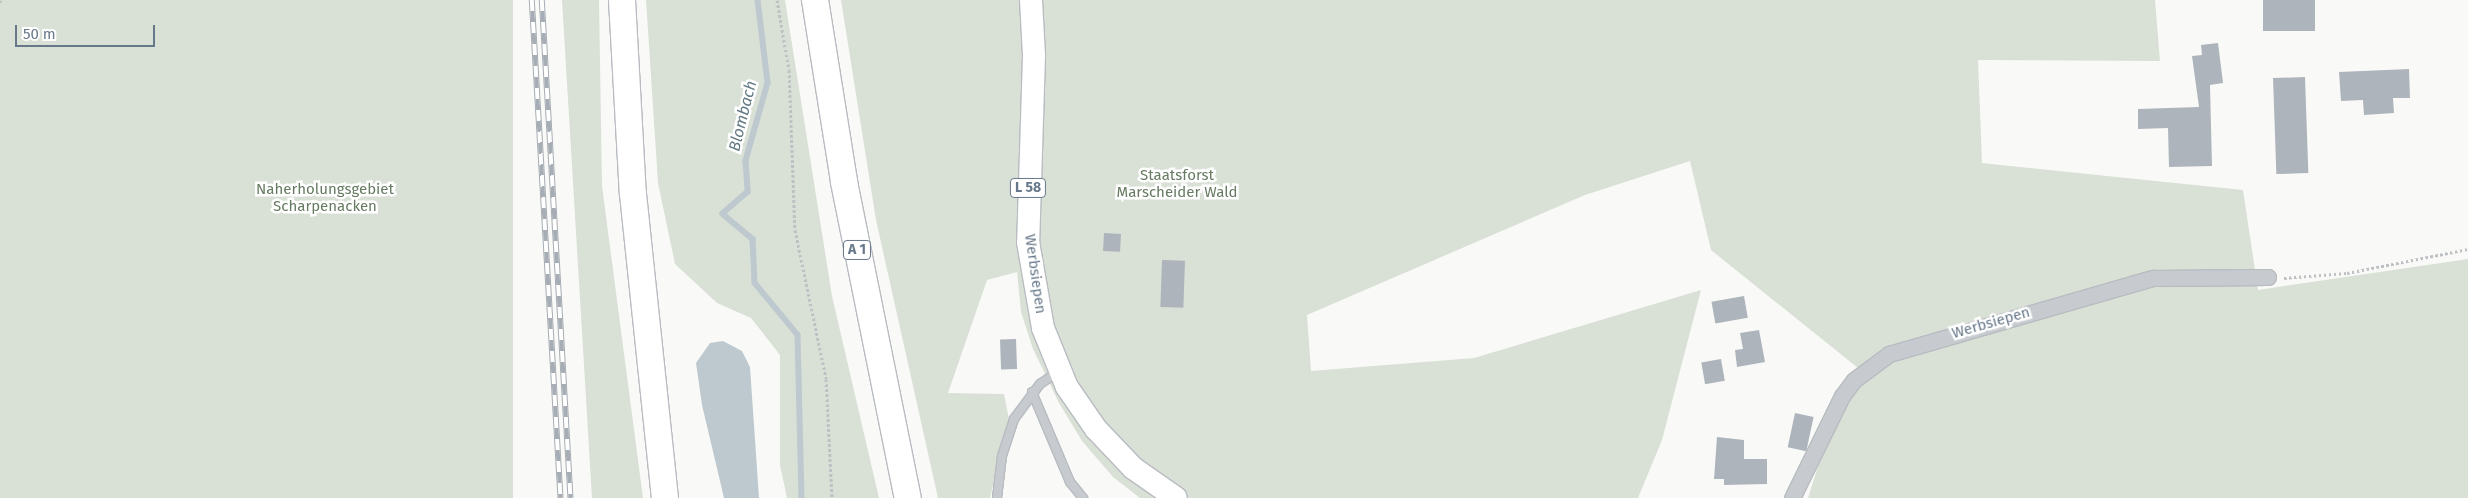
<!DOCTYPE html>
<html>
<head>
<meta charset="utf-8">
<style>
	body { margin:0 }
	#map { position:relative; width:2468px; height:498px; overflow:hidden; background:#f9faf7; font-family:"Fira Sans",sans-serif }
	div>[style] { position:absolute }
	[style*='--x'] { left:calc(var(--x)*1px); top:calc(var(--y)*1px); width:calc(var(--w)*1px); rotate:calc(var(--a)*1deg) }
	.green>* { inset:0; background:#d9e0d6; transform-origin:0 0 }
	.water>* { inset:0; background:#bec9cf }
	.stream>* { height:5.5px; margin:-2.75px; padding:0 2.75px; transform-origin:2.75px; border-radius:2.75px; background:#bec9cf }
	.building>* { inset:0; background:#adb4bc; transform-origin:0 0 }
	.path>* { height:3px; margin-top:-1.5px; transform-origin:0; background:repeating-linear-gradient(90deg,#bec1c4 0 2.5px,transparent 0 5px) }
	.roads { filter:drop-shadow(1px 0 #b8bcc1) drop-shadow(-1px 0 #b8bcc1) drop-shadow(0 1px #b8bcc1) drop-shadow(0 -1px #b8bcc1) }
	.lane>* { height:8px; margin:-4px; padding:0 4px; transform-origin:4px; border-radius:4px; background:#c7cbcf }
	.street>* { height:15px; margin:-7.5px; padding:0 7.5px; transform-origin:7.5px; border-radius:7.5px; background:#c7cbcf }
	.primary>* { height:22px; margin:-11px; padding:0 11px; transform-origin:11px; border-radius:11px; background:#fff }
	.highway>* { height:26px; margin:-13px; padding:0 13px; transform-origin:13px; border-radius:13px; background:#fff }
	.rail>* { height:5.5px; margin-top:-2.75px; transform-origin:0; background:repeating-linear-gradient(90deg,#fff 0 11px,#a7adb4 0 22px); box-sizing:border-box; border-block:1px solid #a7adb4 }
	span { translate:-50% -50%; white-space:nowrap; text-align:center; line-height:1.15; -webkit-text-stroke:5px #fff; paint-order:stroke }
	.shield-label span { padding:1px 4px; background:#fff; border:1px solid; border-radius:4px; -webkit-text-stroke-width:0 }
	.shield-label { font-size:14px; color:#67788a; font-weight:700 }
	.park-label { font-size:15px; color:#667b62 }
	.street-label { font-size:15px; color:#67788a }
	.water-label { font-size:16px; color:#637a85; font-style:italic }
	.scale { position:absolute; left:15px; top:25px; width:140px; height:22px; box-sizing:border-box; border:2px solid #67788a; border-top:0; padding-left:6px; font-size:15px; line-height:18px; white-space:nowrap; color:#67788a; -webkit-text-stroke:4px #fff; paint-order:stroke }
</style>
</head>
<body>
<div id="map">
	<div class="green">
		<div style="left:0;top:0;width:513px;height:498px"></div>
		<div style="clip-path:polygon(562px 0,599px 0,602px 186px,643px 498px,592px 498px)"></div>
		<div style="clip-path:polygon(646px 0,785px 0,832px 296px,879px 498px,787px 498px,780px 465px,780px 355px,751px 318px,717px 303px,675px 264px,658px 183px)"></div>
		<div style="clip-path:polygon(841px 0,2155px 0,2160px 61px,1978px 60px,1982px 163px,2243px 190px,2258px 290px,2468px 259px,2468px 498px,1808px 498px,1829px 431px,1868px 376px,1711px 250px,1690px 161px,1585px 195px,1307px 315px,1311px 371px,1474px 358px,1701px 290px,1662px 440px,1638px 498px,1140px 498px,1113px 477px,1082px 441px,1059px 403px,1033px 349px,1021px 312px,1017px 272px,987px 280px,948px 393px,1004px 394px,1009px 419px,990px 498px,938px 498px,876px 220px)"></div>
	</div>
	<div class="water">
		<div style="clip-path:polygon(723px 341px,742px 351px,750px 367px,759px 498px,724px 498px,702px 405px,696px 363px,710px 343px)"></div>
	</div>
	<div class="stream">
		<div style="--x:758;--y:0;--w:84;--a:83.1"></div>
		<div style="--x:768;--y:83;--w:81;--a:105.8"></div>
		<div style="--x:746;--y:161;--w:31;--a:86"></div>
		<div style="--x:748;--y:192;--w:33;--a:139"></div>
		<div style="--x:723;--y:214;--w:39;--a:40"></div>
		<div style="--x:753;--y:239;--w:44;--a:87.4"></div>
		<div style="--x:755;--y:283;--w:67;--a:50.4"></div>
		<div style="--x:798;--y:335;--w:163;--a:88.6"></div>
	</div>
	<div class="building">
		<div style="left:2263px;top:0;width:52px;height:31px"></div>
		<div style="clip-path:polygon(2218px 43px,2223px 83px,2210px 85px,2212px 166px,2169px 167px,2168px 128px,2138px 129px,2138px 109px,2199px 107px,2192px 56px,2202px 55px,2201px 45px)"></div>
		<div style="clip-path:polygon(2409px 69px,2410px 98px,2393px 98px,2394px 113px,2364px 115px,2363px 100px,2341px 101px,2339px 72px)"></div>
		<div style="left:2305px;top:77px;width:96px;height:32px;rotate:88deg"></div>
		<div style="left:1104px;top:233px;width:17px;height:18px;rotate:3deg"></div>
		<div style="left:1162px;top:260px;width:23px;height:47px;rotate:2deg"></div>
		<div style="left:1744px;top:296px;width:22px;height:33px;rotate:80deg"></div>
		<div style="clip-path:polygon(1759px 330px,1765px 362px,1737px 367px,1735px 350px,1743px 349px,1740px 333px)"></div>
		<div style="left:1016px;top:339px;width:30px;height:16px;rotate:88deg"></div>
		<div style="left:1721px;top:359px;width:22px;height:20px;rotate:80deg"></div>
		<div style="left:1795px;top:413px;width:19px;height:35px;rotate:12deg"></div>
		<div style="clip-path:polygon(1717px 437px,1744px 440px,1744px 459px,1767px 459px,1767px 484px,1724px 485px,1724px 479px,1714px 479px)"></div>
	</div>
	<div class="path">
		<div style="--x:777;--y:0;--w:71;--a:80.3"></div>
		<div style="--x:789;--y:70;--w:160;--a:87.9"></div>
		<div style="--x:795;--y:230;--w:152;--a:78.2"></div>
		<div style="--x:826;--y:379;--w:119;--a:87.1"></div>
		<div style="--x:0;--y:2;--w:2;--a:-63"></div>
		<div style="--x:2284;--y:278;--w:63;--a:-4.5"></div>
		<div style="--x:2347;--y:273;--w:123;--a:-11.2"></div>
	</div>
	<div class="roads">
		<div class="lane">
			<div style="--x:1032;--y:392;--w:98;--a:67.1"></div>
			<div style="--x:1070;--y:482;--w:21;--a:51"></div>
			<div style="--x:997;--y:498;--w:42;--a:-83.2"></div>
			<div style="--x:1002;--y:456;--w:39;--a:-72"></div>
			<div style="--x:1014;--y:419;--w:44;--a:-53.4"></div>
			<div style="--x:1040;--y:384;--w:23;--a:-34"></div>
		</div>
		<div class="street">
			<div style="--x:1792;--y:498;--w:114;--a:-63.9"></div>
			<div style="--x:1842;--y:396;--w:20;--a:-53"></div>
			<div style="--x:1854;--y:380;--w:44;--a:-36.6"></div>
			<div style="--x:1889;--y:354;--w:275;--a:-16.1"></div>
			<div style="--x:2153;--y:278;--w:115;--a:-0.5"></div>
		</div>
		<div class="primary">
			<div style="--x:1031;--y:0;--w:56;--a:86.9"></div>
			<div style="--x:1034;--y:56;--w:186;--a:91.8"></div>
			<div style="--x:1028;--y:242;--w:87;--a:80.1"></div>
			<div style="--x:1043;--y:328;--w:64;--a:67.9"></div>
			<div style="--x:1067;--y:387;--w:51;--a:55.4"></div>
			<div style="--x:1096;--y:429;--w:54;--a:46.5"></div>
			<div style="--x:1133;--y:468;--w:52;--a:34.9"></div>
		</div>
		<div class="highway">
			<div style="--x:622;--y:0;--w:194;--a:86.8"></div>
			<div style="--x:633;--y:194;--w:306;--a:84"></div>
			<div style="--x:815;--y:0;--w:184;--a:80.9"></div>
			<div style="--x:844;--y:182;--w:322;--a:78.6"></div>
		</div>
	</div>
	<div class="rail">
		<div style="--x:532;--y:0;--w:499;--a:86.7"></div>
		<div style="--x:542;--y:0;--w:499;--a:86.7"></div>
	</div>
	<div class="shield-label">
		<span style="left:1028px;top:188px">L 58</span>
		<span style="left:857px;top:250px">A 1</span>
	</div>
	<div class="park-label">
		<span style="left:1177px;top:184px">Staatsforst<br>Marscheider Wald</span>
		<span style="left:325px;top:198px">Naherholungsgebiet<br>Scharpenacken</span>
	</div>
	<div class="street-label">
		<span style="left:1035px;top:274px;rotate:82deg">Werbsiepen</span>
		<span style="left:1991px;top:323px;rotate:-16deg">Werbsiepen</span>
	</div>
	<div class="water-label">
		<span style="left:743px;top:116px;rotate:-76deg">Blombach</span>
	</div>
	<div class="scale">50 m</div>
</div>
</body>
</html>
